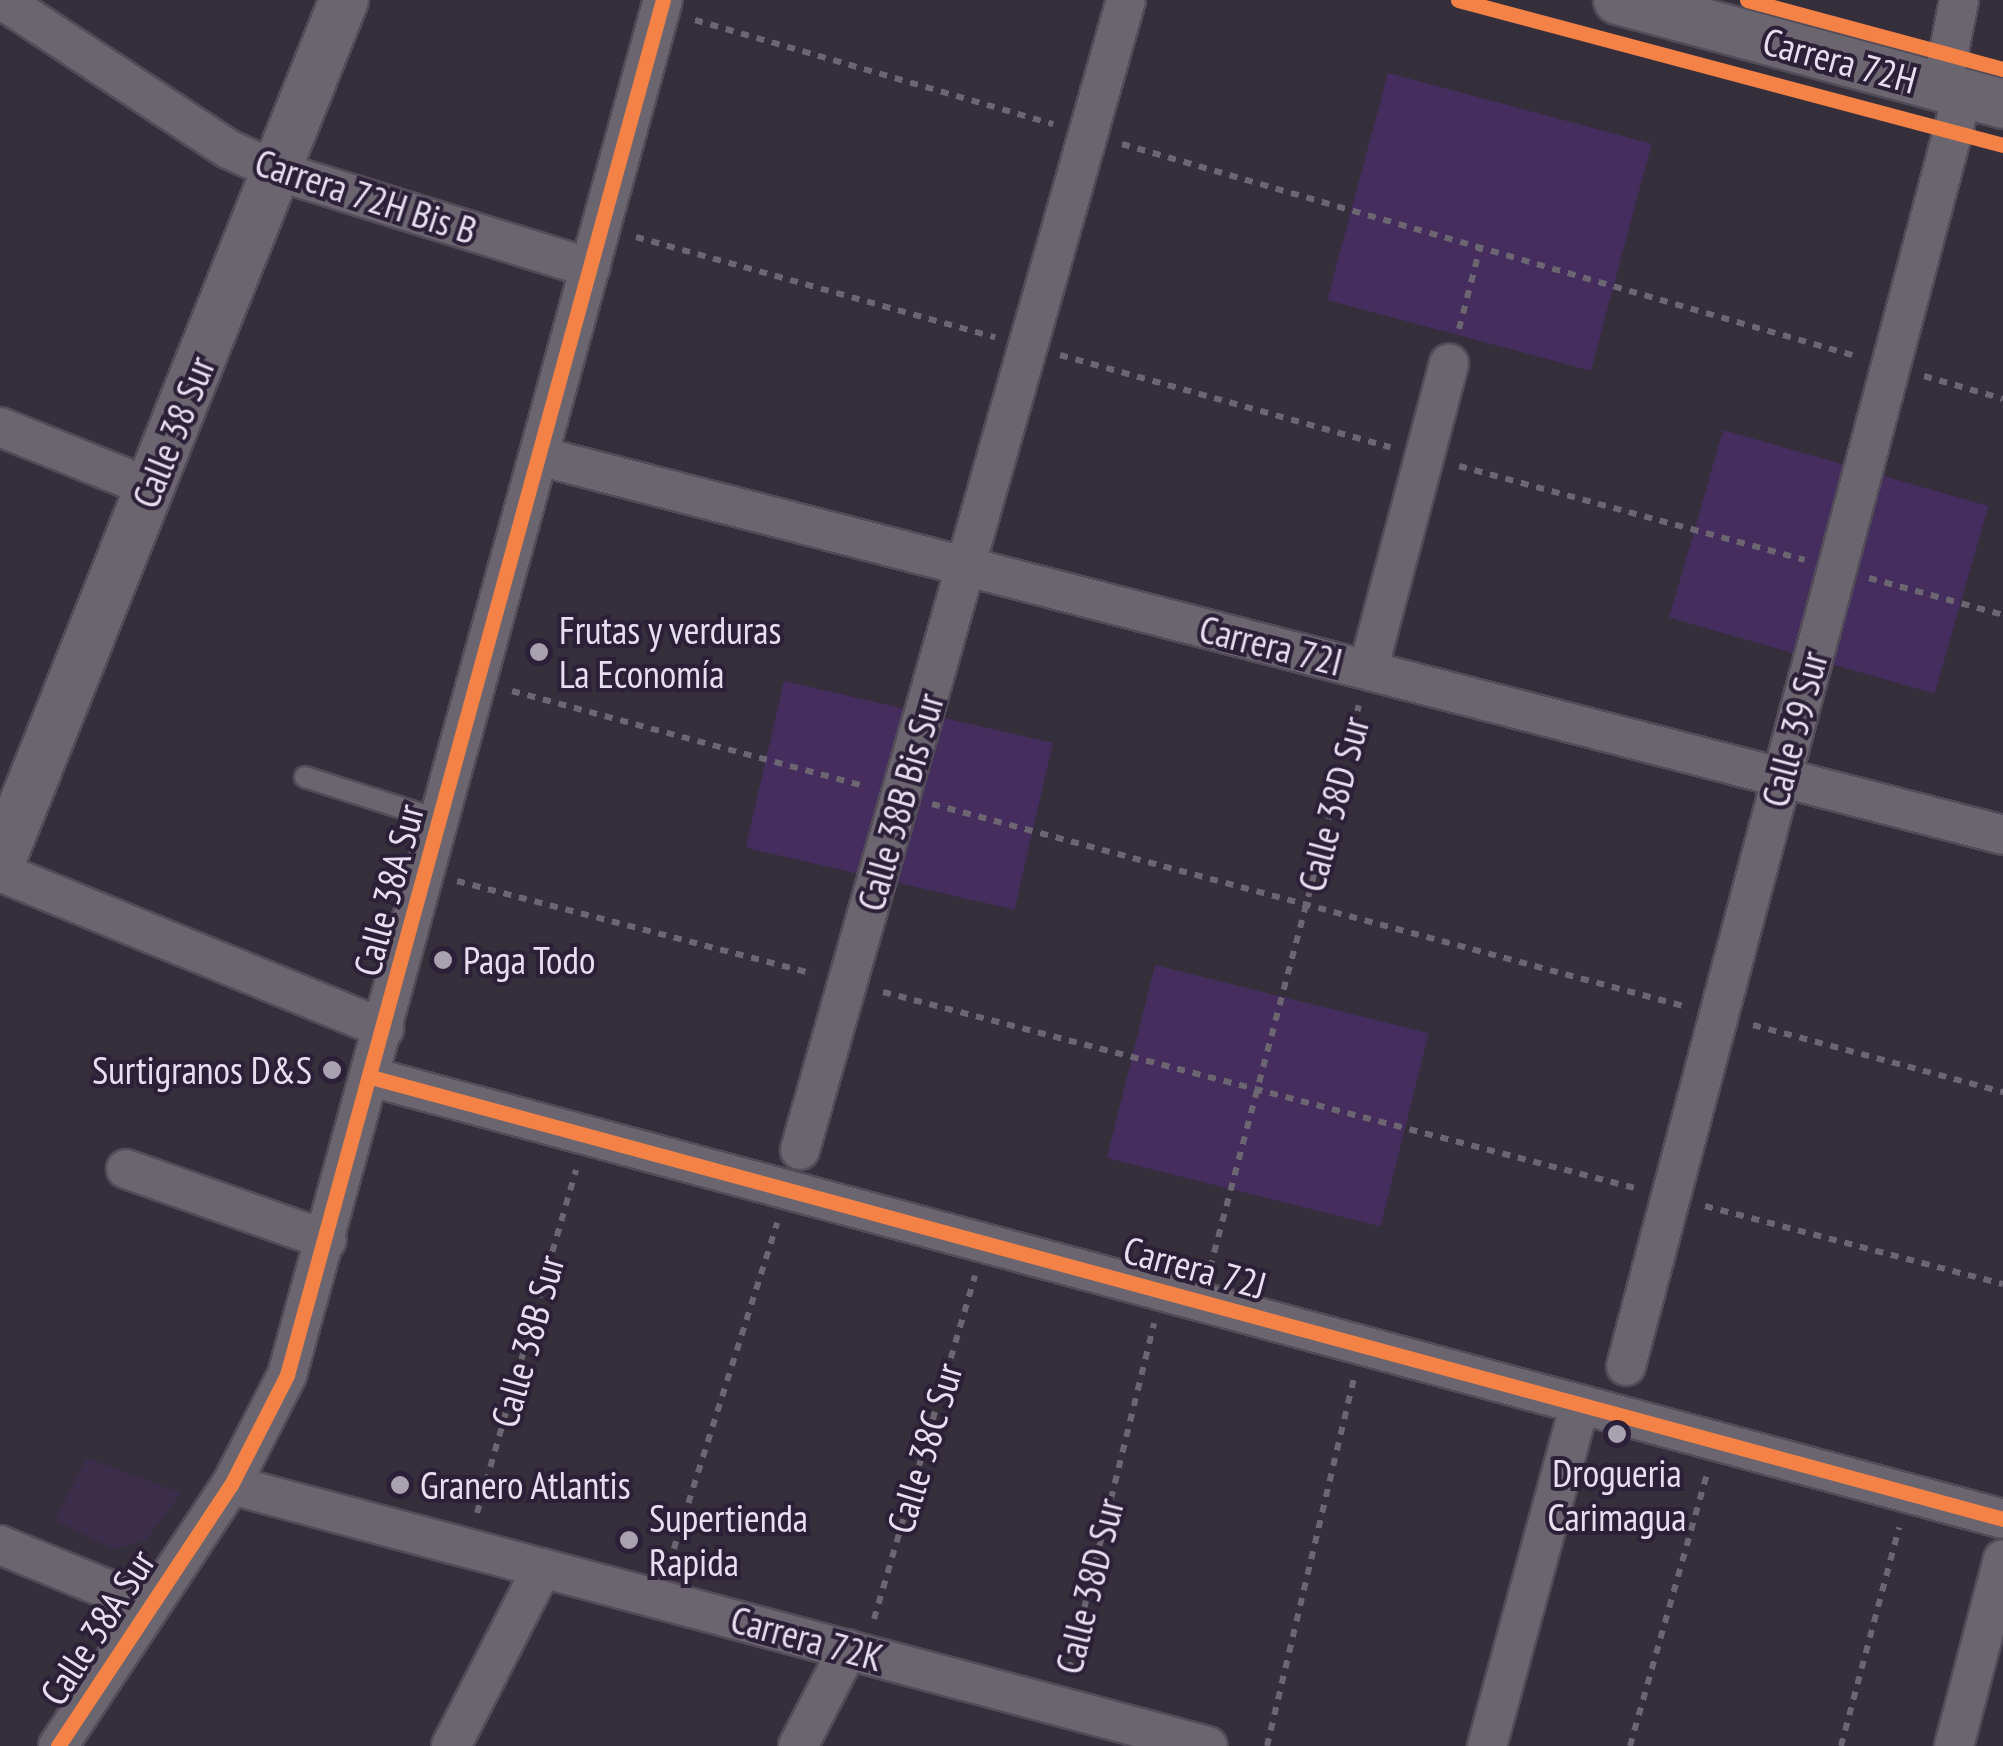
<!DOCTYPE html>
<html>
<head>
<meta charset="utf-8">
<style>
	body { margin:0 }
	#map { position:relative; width:2003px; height:1746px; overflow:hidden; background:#352f3c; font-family:"PT Sans Narrow",sans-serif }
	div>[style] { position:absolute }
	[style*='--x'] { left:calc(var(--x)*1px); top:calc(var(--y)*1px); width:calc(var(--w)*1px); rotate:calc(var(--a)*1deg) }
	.built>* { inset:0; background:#3c2e4b }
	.green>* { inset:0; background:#452d5d; transform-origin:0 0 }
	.path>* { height:6px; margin-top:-3px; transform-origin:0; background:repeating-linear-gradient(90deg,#6b6671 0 8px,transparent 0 16px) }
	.roads { filter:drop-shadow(2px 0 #524c58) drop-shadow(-2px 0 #524c58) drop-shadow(0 2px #524c58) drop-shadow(0 -2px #524c58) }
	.service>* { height:20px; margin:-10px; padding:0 10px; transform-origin:10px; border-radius:10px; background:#6a656f }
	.minor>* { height:38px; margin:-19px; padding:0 19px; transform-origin:19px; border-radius:19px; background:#6a656f }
	.tertiary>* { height:48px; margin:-24px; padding:0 24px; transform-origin:24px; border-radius:24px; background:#6a656f }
	.cycleway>* { height:15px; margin:-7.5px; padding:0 7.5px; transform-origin:7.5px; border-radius:7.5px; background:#f48246 }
	.dots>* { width:28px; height:28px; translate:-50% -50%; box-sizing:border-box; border:5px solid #2b2038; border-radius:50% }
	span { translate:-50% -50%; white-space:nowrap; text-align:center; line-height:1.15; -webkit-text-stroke:8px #2b2038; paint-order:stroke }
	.street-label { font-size:38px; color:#e6dfef }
	.poi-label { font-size:38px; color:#e6dfef }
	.left { translate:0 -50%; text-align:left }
	.right { translate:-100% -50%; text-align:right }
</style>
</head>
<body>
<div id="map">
	<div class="built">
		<div style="clip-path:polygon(87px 1458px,181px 1493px,146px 1540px,114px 1549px,55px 1520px)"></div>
	</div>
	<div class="green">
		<div style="left:1388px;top:73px;width:273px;height:235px;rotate:15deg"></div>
		<div style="left:1723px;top:430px;width:276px;height:195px;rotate:16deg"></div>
		<div style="left:784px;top:681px;width:276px;height:171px;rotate:13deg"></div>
		<div style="left:1155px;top:965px;width:282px;height:199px;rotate:14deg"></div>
	</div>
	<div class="path">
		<div style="--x:695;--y:20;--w:373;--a:16.2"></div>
		<div style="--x:1122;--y:144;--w:763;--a:16.13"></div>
		<div style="--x:636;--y:237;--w:373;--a:15.6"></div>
		<div style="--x:1459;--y:329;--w:84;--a:-75.5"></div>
		<div style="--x:1060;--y:355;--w:343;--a:15.6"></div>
		<div style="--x:1924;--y:376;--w:82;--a:16.2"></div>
		<div style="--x:1459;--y:466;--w:358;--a:15.2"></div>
		<div style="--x:1869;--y:578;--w:139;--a:15.4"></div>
		<div style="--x:512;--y:691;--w:368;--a:15.1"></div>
		<div style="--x:932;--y:804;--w:778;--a:15.05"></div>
		<div style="--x:457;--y:881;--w:368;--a:14.6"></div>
		<div style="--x:883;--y:992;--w:777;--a:14.61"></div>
		<div style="--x:1753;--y:1025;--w:259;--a:15"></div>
		<div style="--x:1705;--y:1206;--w:308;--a:14.7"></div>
		<div style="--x:1210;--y:1268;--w:582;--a:-75.18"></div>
		<div style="--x:477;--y:1513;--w:357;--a:-73.9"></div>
		<div style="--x:669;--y:1564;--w:358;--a:-72.4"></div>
		<div style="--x:874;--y:1619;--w:358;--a:-73.6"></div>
		<div style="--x:1069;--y:1670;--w:357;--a:-76.2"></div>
		<div style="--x:1267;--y:1746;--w:379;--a:-76.7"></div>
		<div style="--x:1630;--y:1746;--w:284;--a:-74.2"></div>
		<div style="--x:1841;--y:1746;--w:226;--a:-75.1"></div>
	</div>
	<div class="roads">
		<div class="service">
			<div style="--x:305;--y:777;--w:142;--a:17.7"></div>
		</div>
		<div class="minor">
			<div style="--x:2;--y:0;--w:271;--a:33.4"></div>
			<div style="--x:228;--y:149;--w:54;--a:24.2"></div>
			<div style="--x:277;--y:171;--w:328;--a:17.2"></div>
			<div style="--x:1942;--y:87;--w:89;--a:-78.9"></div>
			<div style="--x:0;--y:427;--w:163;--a:22"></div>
			<div style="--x:539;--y:456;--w:1512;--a:14.51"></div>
			<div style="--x:1368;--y:670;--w:317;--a:-75.2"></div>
			<div style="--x:0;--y:872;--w:415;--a:22.2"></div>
			<div style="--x:371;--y:1077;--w:1691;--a:15.15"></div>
			<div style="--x:800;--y:1150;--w:1195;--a:-74.17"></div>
			<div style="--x:126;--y:1169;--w:213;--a:19.5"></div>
			<div style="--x:1626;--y:1366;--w:1317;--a:-75.17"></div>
			<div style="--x:231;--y:1485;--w:1011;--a:14.96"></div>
			<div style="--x:0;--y:1545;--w:161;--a:22.3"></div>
			<div style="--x:58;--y:1746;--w:313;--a:-56.5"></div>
			<div style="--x:231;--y:1485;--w:123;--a:-63"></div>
			<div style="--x:287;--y:1375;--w:1425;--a:-74.71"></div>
			<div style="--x:451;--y:1746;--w:200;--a:-62.9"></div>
			<div style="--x:798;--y:1746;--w:109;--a:-62.7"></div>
			<div style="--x:1487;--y:1746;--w:354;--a:-74.8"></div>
			<div style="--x:1954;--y:1746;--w:193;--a:-75.3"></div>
		</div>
		<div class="tertiary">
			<div style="--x:1618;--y:0;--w:399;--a:15.1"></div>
			<div style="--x:0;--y:863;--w:929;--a:-68.27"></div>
		</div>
	</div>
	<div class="cycleway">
		<div style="--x:1458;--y:0;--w:564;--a:14.9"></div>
		<div style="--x:1747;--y:0;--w:265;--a:15.1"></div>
		<div style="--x:371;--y:1077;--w:1691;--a:15.15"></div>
		<div style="--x:58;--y:1746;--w:313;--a:-56.5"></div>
		<div style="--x:231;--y:1485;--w:123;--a:-63"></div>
		<div style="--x:287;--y:1375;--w:1425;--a:-74.71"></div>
	</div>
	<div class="dots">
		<div style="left:539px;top:652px;background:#a8a1b0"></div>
		<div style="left:443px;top:960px;background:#a8a1b0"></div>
		<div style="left:332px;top:1070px;background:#a8a1b0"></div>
		<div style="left:1617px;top:1434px;background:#a8a1b0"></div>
		<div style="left:400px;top:1485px;background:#a8a1b0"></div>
		<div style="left:629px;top:1540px;background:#a8a1b0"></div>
	</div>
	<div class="street-label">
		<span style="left:1840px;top:60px;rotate:15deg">Carrera 72H</span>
		<span style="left:366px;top:196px;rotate:18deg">Carrera 72H Bis B</span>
		<span style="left:173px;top:432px;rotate:-68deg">Calle 38 Sur</span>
		<span style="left:1271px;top:645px;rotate:14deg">Carrera 72I</span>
		<span style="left:1794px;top:729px;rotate:-75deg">Calle 39 Sur</span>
		<span style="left:900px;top:802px;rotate:-74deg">Calle 38B Bis Sur</span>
		<span style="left:1333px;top:804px;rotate:-75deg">Calle 38D Sur</span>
		<span style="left:388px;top:890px;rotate:-75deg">Calle 38A Sur</span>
		<span style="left:1195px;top:1267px;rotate:15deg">Carrera 72J</span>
		<span style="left:527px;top:1341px;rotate:-74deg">Calle 38B Sur</span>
		<span style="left:924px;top:1448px;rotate:-73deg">Calle 38C Sur</span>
		<span style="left:1089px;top:1586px;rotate:-76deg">Calle 38D Sur</span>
		<span style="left:97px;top:1627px;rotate:-57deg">Calle 38A Sur</span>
		<span style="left:807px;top:1638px;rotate:15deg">Carrera 72K</span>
	</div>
	<div class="poi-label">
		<span class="left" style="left:559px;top:652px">Frutas y verduras<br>La Economía</span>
		<span class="left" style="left:463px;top:960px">Paga Todo</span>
		<span class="right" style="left:312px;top:1070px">Surtigranos D&amp;S</span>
		<span style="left:1617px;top:1495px">Drogueria<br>Carimagua</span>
		<span class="left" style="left:420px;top:1485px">Granero Atlantis</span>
		<span class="left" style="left:649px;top:1540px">Supertienda<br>Rapida</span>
	</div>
</div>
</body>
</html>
